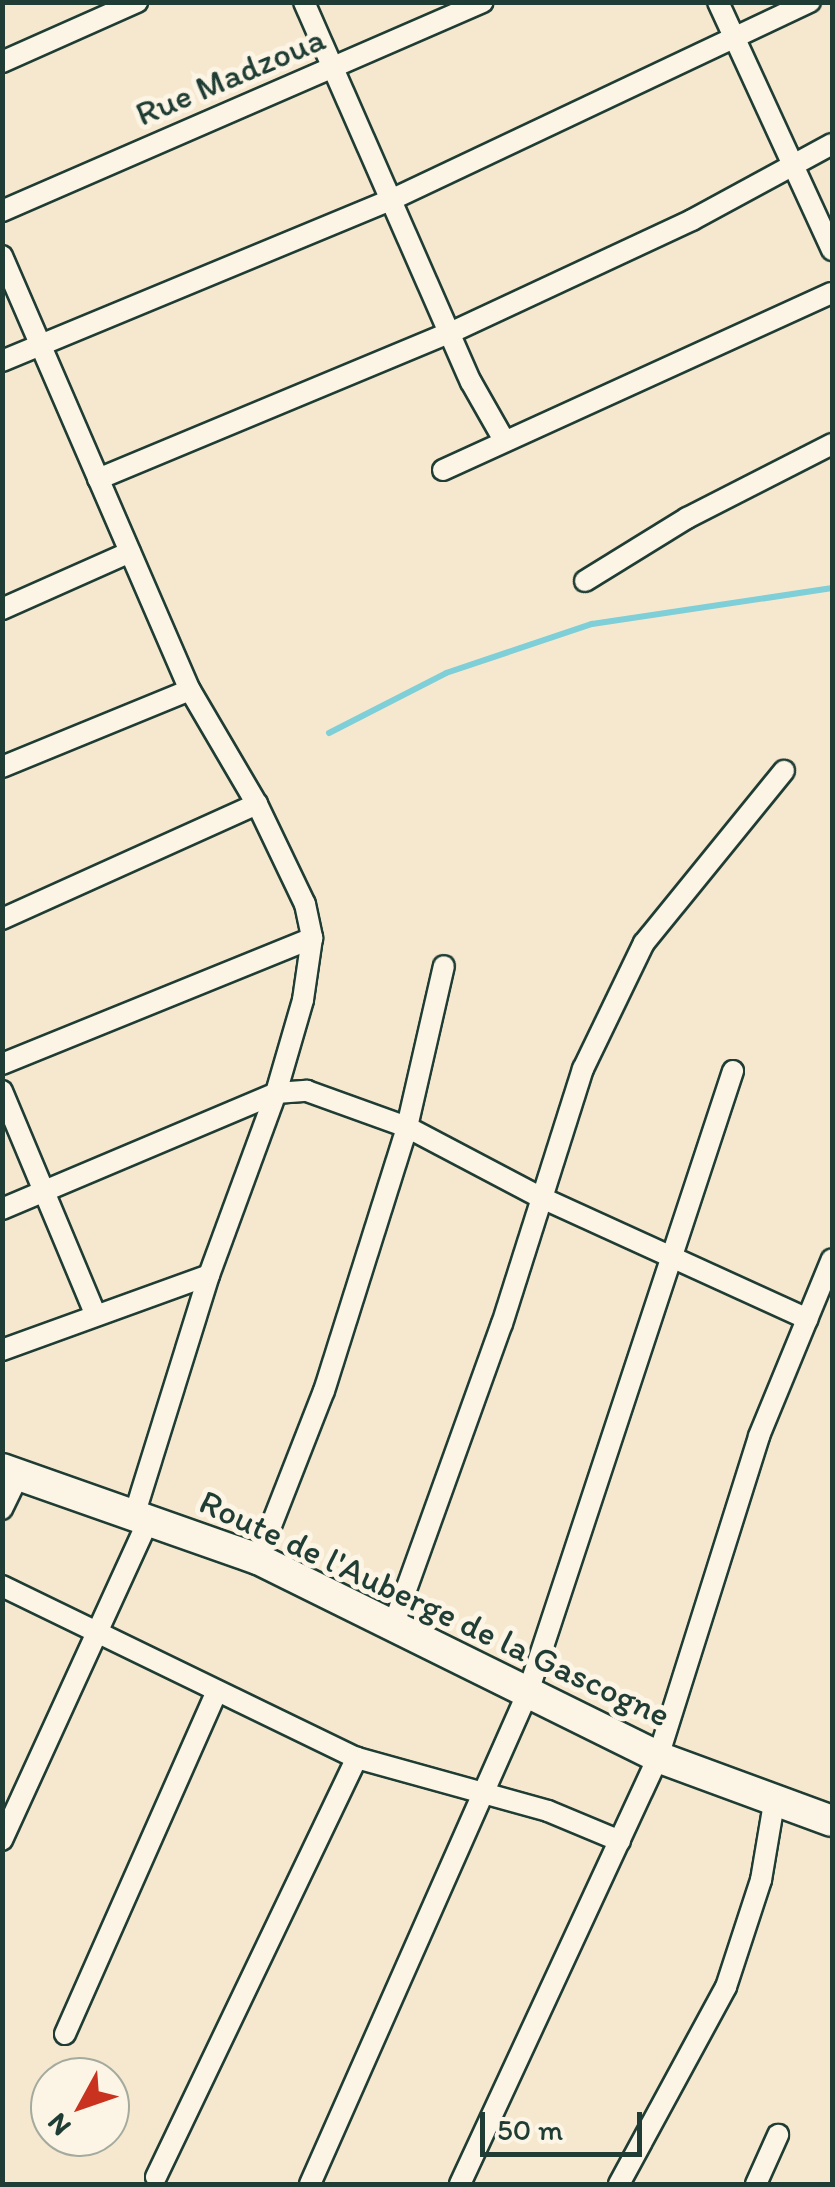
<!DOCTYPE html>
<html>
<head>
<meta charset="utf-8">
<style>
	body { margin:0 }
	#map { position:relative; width:835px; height:2187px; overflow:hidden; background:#f6e8cf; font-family:Itim,sans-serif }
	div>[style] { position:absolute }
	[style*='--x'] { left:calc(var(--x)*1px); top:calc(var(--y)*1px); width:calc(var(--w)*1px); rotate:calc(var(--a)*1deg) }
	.stream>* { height:6px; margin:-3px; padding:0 3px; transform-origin:3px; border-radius:3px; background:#7ecfd7 }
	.roads { filter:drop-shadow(2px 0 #1f3d34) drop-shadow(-2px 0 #1f3d34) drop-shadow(0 2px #1f3d34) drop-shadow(0 -2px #1f3d34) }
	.street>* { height:20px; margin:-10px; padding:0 10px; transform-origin:10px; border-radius:10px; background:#fcf5e5 }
	.secondary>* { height:30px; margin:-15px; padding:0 15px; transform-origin:15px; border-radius:15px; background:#fcf5e5 }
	span { translate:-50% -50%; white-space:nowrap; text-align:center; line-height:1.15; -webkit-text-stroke:10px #fcf5e5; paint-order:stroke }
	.street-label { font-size:35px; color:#1f3d34 }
	.frame { position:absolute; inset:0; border:5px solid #1f3d34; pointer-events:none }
	.north { position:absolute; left:30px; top:2057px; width:100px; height:100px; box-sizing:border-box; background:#fcf5e5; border:2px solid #a4ab9e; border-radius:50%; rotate:230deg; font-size:28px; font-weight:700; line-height:40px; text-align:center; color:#1f3d34 }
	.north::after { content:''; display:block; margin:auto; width:35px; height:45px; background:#c8321e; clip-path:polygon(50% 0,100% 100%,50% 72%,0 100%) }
	.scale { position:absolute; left:480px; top:2112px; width:162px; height:45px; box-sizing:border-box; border:5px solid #1f3d34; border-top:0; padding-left:12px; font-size:30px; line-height:35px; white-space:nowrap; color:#1f3d34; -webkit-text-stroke:8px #fcf5e5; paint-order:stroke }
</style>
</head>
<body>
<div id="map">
	<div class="stream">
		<div style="--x:329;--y:733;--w:131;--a:-27.1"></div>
		<div style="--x:446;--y:673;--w:154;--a:-18.6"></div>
		<div style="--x:592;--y:624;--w:243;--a:-8.5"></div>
	</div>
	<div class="roads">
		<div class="street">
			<div style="--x:304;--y:2;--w:415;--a:66.3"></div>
			<div style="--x:471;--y:382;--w:67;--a:60.4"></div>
			<div style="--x:718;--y:2;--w:273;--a:65.3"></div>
			<div style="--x:2;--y:62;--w:148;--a:-24"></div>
			<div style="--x:2;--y:211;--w:524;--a:-23.49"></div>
			<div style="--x:2;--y:256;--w:473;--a:66.6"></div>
			<div style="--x:190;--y:690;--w:132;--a:59.6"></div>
			<div style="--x:257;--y:804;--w:111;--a:64.4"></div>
			<div style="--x:305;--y:904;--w:35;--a:78"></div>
			<div style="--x:312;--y:938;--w:63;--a:98.3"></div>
			<div style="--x:303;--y:1000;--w:97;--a:106.2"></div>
			<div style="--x:276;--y:1093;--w:194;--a:110.2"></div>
			<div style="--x:209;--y:1275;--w:248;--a:107.3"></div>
			<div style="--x:2;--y:361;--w:425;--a:-22.5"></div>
			<div style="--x:395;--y:198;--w:459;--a:-25.3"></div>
			<div style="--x:443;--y:470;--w:427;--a:-24.5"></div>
			<div style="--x:98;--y:479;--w:383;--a:-22.6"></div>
			<div style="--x:452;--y:332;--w:265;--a:-25"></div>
			<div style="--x:692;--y:220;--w:159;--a:-28.5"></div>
			<div style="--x:585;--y:581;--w:120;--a:-31.7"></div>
			<div style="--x:687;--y:518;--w:163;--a:-27"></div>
			<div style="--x:2;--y:609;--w:140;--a:-24"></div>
			<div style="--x:2;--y:767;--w:203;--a:-22.3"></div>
			<div style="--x:2;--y:919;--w:280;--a:-24.3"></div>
			<div style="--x:2;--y:1064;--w:335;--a:-22.1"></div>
			<div style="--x:2;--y:1091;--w:241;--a:67.3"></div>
			<div style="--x:2;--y:1209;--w:298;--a:-22.9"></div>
			<div style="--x:276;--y:1093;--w:31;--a:-4"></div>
			<div style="--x:307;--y:1091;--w:106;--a:19.8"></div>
			<div style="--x:407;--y:1127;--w:150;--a:27.8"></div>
			<div style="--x:540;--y:1197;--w:294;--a:24.5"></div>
			<div style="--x:2;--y:1350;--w:220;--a:-19.9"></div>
			<div style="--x:2;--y:1509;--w:39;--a:-64"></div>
			<div style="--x:258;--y:1559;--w:180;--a:-68.6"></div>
			<div style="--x:324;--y:1391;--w:277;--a:-72.5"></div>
			<div style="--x:407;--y:1127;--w:165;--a:-77.1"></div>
			<div style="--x:2;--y:1586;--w:394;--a:25.9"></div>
			<div style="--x:357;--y:1758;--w:198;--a:15.5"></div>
			<div style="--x:548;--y:1811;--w:78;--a:22.6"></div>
			<div style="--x:393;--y:1626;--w:321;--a:-70.2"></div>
			<div style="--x:502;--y:1324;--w:268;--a:-72.4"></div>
			<div style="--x:583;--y:1069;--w:140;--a:-64.2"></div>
			<div style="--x:644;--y:943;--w:222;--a:-50.9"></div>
			<div style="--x:2;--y:1840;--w:355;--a:-65.4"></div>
			<div style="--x:65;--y:2034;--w:373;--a:-66.1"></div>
			<div style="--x:156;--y:2177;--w:465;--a:-64.4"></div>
			<div style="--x:310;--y:2184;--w:538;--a:-66.1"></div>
			<div style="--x:528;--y:1692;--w:654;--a:-71.73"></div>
			<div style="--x:460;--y:2184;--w:471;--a:-65.1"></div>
			<div style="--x:658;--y:1757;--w:337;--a:-72.5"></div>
			<div style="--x:759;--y:1436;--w:191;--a:-67.6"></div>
			<div style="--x:619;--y:2184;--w:224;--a:-61.5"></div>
			<div style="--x:726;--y:1987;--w:113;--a:-71.9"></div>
			<div style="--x:761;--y:1880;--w:78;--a:-80.4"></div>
			<div style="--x:756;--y:2184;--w:54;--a:-65.8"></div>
		</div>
		<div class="secondary">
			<div style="--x:2;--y:1469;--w:271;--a:19.4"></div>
			<div style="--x:258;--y:1559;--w:446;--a:26.3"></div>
			<div style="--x:658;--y:1757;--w:185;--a:20.2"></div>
		</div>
	</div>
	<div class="street-label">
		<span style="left:230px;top:76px;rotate:-23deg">Rue Madzoua</span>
		<span style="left:435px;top:1608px;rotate:25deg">Route de l'Auberge de la Gascogne</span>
	</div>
	<div class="frame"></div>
	<div class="north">N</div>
	<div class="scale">50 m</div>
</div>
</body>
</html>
